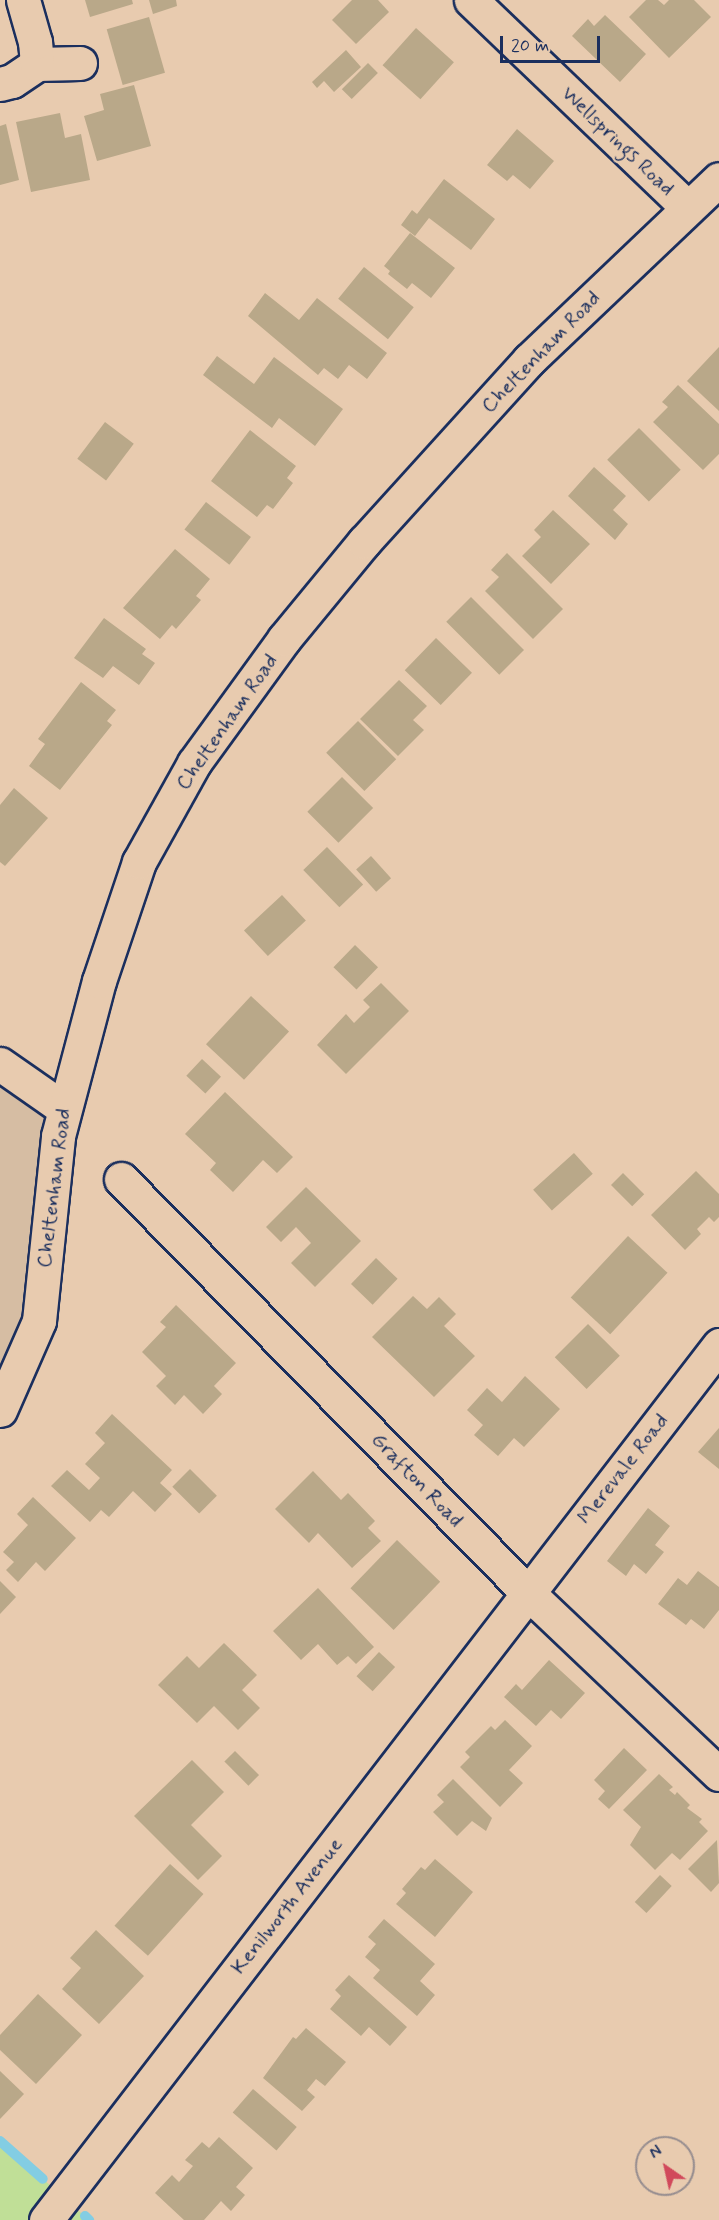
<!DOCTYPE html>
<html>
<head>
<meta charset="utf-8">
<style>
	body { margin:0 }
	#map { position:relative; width:719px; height:2220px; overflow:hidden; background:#e8cbaf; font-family:Mynerve,sans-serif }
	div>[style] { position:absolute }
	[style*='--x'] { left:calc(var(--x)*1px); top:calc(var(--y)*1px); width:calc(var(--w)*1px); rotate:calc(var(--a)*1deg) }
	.built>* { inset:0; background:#d6bda3 }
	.green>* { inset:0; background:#c0df97 }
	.stream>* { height:10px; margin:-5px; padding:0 5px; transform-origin:5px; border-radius:5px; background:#83cde3 }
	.building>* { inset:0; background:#b9a889; transform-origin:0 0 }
	.roads { filter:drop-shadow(2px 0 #1b2f5e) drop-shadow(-2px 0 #1b2f5e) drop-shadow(0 2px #1b2f5e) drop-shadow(0 -2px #1b2f5e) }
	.minor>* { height:33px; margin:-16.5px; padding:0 16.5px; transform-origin:16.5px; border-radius:16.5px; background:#e8cbaf }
	.tertiary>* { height:33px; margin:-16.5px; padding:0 16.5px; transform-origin:16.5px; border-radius:16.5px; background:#e8cbaf }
	.secondary>* { height:33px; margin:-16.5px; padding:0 16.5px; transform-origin:16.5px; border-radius:16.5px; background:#e8cbaf }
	span { translate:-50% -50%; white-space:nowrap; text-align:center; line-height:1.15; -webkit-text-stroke:4.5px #e8cbaf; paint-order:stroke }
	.street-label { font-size:21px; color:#1b2f5e }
	.north { position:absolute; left:635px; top:2136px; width:60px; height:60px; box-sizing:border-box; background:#e8cbaf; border:2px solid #968d8f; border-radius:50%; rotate:326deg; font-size:16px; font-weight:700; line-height:24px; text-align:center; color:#1b2f5e }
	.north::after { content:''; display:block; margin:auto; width:21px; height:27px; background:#d1495b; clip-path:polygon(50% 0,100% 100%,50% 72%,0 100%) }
	.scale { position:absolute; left:500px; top:36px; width:100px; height:27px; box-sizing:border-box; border:3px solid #1b2f5e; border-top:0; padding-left:8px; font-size:18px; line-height:21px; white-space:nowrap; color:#1b2f5e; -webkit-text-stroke:4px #e8cbaf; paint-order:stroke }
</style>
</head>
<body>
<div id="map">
	<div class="built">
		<div style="clip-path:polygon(0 1064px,63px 1108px,39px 1321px,0 1410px)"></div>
	</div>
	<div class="green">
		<div style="clip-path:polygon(0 2141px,43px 2179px,89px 2220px,0 2220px)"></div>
	</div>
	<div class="stream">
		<div style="--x:0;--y:2141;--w:57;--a:41.5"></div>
		<div style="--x:85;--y:2216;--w:6;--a:45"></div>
	</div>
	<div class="building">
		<div style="clip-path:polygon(85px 0,132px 0,133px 4px,90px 17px)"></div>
		<div style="clip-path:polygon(149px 0,176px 0,177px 6px,153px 14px)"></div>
		<div style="clip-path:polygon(352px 0,378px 0,389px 12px,356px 44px,332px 20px)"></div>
		<div style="clip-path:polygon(646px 0,658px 0,664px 5px,669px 0,694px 0,711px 17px,669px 58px,629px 17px)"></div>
		<div style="clip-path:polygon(605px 15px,646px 54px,620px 82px,572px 36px,588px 19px,594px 26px)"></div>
		<div style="left:149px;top:17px;width:58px;height:44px;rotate:74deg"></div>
		<div style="left:416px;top:28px;width:51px;height:50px;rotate:42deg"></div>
		<div style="clip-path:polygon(346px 50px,361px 67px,334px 92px,324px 81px,317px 88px,312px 82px)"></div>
		<div style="left:368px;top:63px;width:14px;height:37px;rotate:45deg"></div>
		<div style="clip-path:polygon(134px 85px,151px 146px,97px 161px,84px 116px,104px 110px,100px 94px)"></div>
		<div style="clip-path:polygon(60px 113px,65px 138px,81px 134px,90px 180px,31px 192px,16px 122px)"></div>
		<div style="clip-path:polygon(6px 124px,19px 180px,0 185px,0 126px)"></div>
		<div style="clip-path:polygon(517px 129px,554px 161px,530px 189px,513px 175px,507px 181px,487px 165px)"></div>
		<div style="clip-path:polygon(444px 179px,495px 219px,471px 250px,429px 218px,415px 236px,401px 225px,412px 210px,417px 214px)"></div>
		<div style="clip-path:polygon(410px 233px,455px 268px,431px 298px,412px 283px,407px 289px,388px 274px,390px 271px,384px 266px)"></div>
		<div style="left:364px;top:267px;width:64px;height:41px;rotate:39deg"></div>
		<div style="clip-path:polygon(265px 293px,299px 320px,317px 298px,387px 353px,367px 379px,349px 365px,338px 379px,324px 368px,318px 375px,248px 316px)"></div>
		<div style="clip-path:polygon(719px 347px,719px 411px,687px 381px)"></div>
		<div style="clip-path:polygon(217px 356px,254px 384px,274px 357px,343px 409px,315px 446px,279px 418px,272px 428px,203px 375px)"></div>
		<div style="clip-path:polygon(678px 385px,719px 424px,719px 454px,703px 470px,653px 422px,668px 407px,662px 402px)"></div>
		<div style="left:105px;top:422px;width:36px;height:46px;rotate:37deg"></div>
		<div style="left:639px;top:428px;width:59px;height:45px;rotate:45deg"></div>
		<div style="clip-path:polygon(250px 430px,296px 466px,287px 478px,293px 483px,273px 509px,267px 505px,257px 517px,211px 481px)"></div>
		<div style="clip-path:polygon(594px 467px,626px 496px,613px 510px,628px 524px,615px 540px,568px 496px)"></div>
		<div style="left:206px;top:502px;width:57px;height:35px;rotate:38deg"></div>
		<div style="clip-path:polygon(553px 510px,590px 544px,551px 584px,522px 556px,541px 537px,534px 530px)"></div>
		<div style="clip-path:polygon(175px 549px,210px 579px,196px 596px,201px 600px,176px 629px,172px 625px,160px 639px,123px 608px)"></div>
		<div style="clip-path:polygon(507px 553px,563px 609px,533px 639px,485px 591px,499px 577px,491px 570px)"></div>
		<div style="left:471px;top:597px;width:75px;height:35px;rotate:45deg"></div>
		<div style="clip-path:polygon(104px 618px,146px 649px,142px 654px,155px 663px,139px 685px,113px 666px,103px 678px,74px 658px)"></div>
		<div style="left:436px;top:638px;width:50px;height:45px;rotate:44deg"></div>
		<div style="clip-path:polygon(399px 680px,427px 706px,413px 720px,424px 730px,398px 756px,360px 719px)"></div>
		<div style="clip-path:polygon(81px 682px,116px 710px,107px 721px,112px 725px,60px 790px,29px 766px,45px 744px,38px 739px)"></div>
		<div style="left:358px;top:721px;width:54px;height:45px;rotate:45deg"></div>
		<div style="left:342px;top:777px;width:44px;height:49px;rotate:45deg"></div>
		<div style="clip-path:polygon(14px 788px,48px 818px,5px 866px,0 862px,0 805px)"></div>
		<div style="left:327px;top:847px;width:52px;height:33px;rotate:46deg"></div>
		<div style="left:371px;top:856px;width:30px;height:20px;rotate:48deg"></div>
		<div style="left:282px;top:895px;width:35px;height:52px;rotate:47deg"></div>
		<div style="left:355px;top:945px;width:32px;height:31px;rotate:44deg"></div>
		<div style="clip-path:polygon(381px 983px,409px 1011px,346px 1074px,317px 1045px,346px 1014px,354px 1023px,370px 1007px,363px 1000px)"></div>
		<div style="left:251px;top:996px;width:52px;height:66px;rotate:43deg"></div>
		<div style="left:202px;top:1059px;width:26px;height:23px;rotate:43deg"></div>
		<div style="clip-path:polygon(225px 1092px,293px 1157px,277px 1173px,263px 1160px,233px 1192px,210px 1170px,216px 1163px,185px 1134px)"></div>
		<div style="left:574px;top:1153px;width:28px;height:55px;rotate:48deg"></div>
		<div style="clip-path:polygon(696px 1171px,719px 1194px,719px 1217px,714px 1222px,709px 1217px,697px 1229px,701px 1234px,685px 1250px,651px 1215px)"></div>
		<div style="left:623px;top:1173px;width:30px;height:17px;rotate:45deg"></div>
		<div style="clip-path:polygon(306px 1187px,361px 1241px,315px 1287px,291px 1263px,311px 1243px,296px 1227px,281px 1242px,266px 1227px)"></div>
		<div style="left:628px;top:1236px;width:54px;height:84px;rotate:43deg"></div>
		<div style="left:376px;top:1258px;width:30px;height:36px;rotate:44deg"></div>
		<div style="clip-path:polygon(413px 1296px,427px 1309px,439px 1297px,456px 1314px,444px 1326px,475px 1356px,434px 1397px,372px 1337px)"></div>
		<div style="clip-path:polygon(176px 1305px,236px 1363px,214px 1386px,222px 1394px,203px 1414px,184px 1395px,175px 1405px,156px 1386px,166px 1376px,142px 1352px,166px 1327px,160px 1322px)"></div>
		<div style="left:588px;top:1324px;width:45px;height:47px;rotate:45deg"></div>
		<div style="clip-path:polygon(525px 1376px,560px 1409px,524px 1447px,514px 1438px,498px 1456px,474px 1435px,483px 1425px,467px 1410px,487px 1388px,502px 1402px)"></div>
		<div style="clip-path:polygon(112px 1414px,172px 1470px,160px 1483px,172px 1494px,155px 1512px,133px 1491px,109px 1517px,101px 1510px,90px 1522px,51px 1486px,67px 1470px,89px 1490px,100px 1478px,85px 1464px,105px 1443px,95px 1433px)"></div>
		<div style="clip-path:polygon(719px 1428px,719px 1469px,698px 1452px)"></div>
		<div style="left:190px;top:1469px;width:38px;height:25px;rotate:45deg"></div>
		<div style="clip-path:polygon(313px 1471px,341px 1500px,348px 1493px,375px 1521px,368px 1528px,381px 1541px,352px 1568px,318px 1533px,309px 1543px,275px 1509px)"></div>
		<div style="clip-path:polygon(33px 1497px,76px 1538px,45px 1571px,36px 1562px,18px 1582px,6px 1570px,14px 1562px,3px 1552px,28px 1525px,17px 1514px)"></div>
		<div style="clip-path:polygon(648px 1508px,670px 1526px,655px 1545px,664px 1552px,646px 1574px,634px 1564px,626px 1576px,607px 1561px)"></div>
		<div style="left:397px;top:1540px;width:60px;height:67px;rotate:44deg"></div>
		<div style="clip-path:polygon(698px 1571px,719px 1587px,719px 1610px,704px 1629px,691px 1619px,686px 1625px,658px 1604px,678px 1578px,687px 1585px)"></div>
		<div style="clip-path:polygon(0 1581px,16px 1597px,0 1614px)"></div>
		<div style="clip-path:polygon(318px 1588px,374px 1647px,356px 1664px,348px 1656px,337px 1665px,318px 1644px,301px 1660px,273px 1631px)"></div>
		<div style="clip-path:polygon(224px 1643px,257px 1675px,242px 1690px,260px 1708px,238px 1730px,214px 1706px,197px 1723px,158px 1685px,187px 1656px,199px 1668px)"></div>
		<div style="left:379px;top:1652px;width:22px;height:33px;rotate:43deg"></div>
		<div style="clip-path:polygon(549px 1660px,585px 1693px,561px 1719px,551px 1710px,536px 1726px,504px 1697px,516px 1684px,522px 1690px)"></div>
		<div style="clip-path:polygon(505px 1720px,532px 1746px,509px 1770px,523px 1783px,500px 1807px,460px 1767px,470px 1757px,465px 1752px,491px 1726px,495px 1730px)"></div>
		<div style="clip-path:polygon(624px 1748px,647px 1770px,609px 1809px,598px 1799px,605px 1791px,594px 1780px)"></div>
		<div style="left:235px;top:1751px;width:34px;height:15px;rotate:45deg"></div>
		<div style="clip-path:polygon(192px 1760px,224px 1792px,191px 1825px,222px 1856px,198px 1880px,134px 1816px)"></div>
		<div style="clip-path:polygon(659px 1774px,673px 1787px,669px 1790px,675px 1795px,677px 1792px,690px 1805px,687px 1808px,702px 1819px,699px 1822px,708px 1831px,680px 1860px,672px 1853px,655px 1870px,630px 1845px,641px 1827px,623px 1810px)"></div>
		<div style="clip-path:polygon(453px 1779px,492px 1818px,486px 1831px,472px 1821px,457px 1836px,433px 1812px,444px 1802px,437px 1795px)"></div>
		<div style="clip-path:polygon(717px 1840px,719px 1883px,711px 1892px,688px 1869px)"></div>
		<div style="clip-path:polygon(435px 1859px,473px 1892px,435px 1937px,396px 1904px,406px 1893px,402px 1889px,421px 1867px,425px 1870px)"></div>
		<div style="left:170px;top:1864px;width:45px;height:83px;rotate:42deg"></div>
		<div style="left:660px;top:1875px;width:16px;height:37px;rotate:43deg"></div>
		<div style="clip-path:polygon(384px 1919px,435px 1964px,420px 1981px,435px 1995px,417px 2016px,373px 1978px,380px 1970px,365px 1957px,376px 1944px,368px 1937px)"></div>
		<div style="clip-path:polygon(96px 1930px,144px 1976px,99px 2024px,62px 1989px,81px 1968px,70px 1958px)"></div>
		<div style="clip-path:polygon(349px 1975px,407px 2027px,390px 2046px,369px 2027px,361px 2036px,330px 2009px,341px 1996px,335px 1990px)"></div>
		<div style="clip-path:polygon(38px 1994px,82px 2035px,36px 2084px,0 2050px,0 2035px)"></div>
		<div style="clip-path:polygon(306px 2028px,346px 2062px,325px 2086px,316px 2079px,307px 2090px,315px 2097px,302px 2111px,263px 2078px,293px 2037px,296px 2039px)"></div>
		<div style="clip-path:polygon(0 2071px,24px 2094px,0 2119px)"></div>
		<div style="left:253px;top:2089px;width:58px;height:31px;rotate:41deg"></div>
		<div style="clip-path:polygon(219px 2137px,253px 2168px,236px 2187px,245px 2195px,231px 2211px,221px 2201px,204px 2220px,184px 2220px,155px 2193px,172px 2175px,179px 2182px,193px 2166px,185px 2160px,202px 2142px,209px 2148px)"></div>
	</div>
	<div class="roads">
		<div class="minor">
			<div style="--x:471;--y:0;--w:299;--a:43.8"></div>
			<div style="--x:37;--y:64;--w:43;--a:-1.3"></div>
			<div style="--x:0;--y:84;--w:12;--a:-14"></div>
			<div style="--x:12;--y:81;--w:30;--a:-34"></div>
			<div style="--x:37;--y:64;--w:22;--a:-95"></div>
			<div style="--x:35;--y:42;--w:44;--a:-105.9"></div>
			<div style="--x:121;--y:1179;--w:581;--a:45.49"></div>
			<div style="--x:528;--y:1593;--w:263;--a:43.5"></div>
			<div style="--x:46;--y:2220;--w:1104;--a:-52.43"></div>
		</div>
		<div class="tertiary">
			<div style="--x:0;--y:1064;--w:77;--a:34.9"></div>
		</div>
		<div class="secondary">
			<div style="--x:0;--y:1410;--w:97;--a:-66.3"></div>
			<div style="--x:39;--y:1321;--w:186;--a:-84.1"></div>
			<div style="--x:58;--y:1136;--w:160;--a:-75.2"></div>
			<div style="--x:99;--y:981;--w:126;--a:-71.4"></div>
			<div style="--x:139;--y:862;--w:113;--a:-60.9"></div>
			<div style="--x:194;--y:763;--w:153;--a:-54"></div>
			<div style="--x:284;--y:639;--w:126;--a:-50.5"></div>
			<div style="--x:364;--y:542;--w:246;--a:-47.8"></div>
			<div style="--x:529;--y:360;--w:262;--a:-43.6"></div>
		</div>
	</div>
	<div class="street-label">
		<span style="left:618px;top:141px;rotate:44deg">Wellsprings Road</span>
		<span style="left:541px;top:352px;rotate:-46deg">Cheltenham Road</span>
		<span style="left:227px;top:722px;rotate:-55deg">Cheltenham Road</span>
		<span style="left:54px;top:1188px;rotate:-83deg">Cheltenham Road</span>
		<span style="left:623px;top:1469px;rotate:-52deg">Merevale Road</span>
		<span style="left:417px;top:1480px;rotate:46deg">Grafton Road</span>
		<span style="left:287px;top:1906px;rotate:-52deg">Kenilworth Avenue</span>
	</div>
	<div class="north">N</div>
	<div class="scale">20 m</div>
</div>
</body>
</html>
